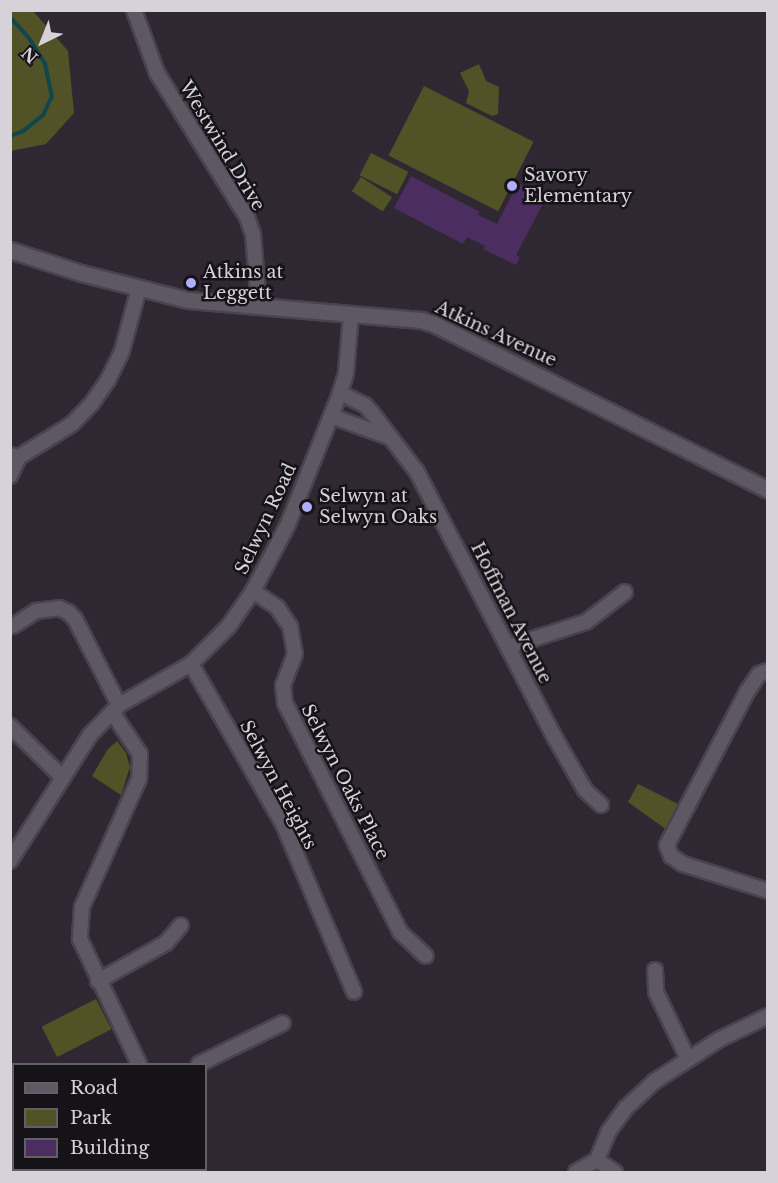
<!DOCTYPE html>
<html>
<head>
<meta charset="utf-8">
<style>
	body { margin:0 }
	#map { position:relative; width:778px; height:1183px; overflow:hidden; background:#2f2833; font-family:"Libre Baskerville",serif }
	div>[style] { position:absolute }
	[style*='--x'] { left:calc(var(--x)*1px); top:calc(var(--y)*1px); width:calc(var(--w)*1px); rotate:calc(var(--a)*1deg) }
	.green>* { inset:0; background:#515326; transform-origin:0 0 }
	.stream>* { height:4px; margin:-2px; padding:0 2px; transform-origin:2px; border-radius:2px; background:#10464c }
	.building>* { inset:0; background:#4c2d60 }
	.roads { filter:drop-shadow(2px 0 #49434d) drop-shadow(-2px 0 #49434d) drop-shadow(0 2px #49434d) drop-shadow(0 -2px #49434d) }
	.street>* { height:14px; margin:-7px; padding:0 7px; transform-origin:7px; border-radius:7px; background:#5e5764 }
	.secondary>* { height:15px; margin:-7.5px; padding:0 7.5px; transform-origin:7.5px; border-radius:7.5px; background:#5e5764 }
	.dots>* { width:16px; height:16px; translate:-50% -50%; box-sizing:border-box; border:3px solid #151317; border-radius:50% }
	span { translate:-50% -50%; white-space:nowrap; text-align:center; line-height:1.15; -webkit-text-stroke:5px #151317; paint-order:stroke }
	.street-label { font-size:18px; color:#d6d2da }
	.poi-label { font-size:18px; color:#d6d2da }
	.left { translate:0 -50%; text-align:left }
	.frame { position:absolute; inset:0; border:12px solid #d6d2da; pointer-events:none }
	.legend { position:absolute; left:12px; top:1063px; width:195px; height:108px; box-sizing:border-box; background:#151317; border:2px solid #625f65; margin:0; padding:8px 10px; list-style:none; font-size:18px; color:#d6d2da }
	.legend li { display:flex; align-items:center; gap:12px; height:30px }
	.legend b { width:30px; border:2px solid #625f65 }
	.north { position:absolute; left:12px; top:12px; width:60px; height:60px; -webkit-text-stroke:4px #151317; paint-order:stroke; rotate:223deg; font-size:16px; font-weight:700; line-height:24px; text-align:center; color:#d6d2da }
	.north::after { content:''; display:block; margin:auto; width:21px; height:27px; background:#d6d2da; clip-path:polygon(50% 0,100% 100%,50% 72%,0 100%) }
</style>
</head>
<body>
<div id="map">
	<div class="green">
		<div style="clip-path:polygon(11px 10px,33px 11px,68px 51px,74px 113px,46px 144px,11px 151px)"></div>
		<div style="clip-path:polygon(479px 64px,486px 81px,499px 87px,498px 114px,492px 116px,466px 103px,469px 91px,460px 73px)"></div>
		<div style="left:424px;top:86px;width:123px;height:78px;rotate:27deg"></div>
		<div style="left:371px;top:153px;width:42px;height:25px;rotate:27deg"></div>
		<div style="left:361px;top:177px;width:37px;height:17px;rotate:33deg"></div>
		<div style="clip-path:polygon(117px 741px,126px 753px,130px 767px,121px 795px,92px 776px,108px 749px)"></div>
		<div style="clip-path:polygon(638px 784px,680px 805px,667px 830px,628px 802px)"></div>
		<div style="left:96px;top:999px;width:34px;height:61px;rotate:63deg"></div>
	</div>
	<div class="stream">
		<div style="--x:10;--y:17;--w:28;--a:48"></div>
		<div style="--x:29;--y:38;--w:31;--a:58"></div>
		<div style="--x:45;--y:64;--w:33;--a:78"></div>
		<div style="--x:52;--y:96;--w:21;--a:115"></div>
		<div style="--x:43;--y:115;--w:26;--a:141"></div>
		<div style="--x:23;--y:131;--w:14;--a:159"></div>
	</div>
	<div class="building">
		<div style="clip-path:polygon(411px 176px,480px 212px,478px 215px,497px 224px,518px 183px,546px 198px,516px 255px,520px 257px,516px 265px,483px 249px,485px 246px,467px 237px,463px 244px,394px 208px)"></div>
	</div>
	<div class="roads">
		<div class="street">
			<div style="--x:134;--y:10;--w:67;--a:69.9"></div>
			<div style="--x:157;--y:73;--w:170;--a:58"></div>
			<div style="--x:247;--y:217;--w:18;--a:71"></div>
			<div style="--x:253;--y:234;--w:72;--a:85.2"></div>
			<div style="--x:340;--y:393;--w:28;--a:26"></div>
			<div style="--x:365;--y:405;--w:11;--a:49"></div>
			<div style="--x:372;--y:413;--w:74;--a:52.7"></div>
			<div style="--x:417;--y:472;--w:300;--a:62.6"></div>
			<div style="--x:555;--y:738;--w:60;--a:60"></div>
			<div style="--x:585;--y:790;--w:22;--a:43"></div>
			<div style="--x:331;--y:416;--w:62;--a:19.9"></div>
			<div style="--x:10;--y:455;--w:9;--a:13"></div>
			<div style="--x:19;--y:457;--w:62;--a:-31.9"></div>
			<div style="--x:72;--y:424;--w:29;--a:-46"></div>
			<div style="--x:92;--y:403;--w:28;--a:-55"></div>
			<div style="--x:108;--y:380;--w:32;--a:-64"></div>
			<div style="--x:122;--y:351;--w:65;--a:-74.9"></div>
			<div style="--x:10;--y:476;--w:21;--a:-65"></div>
			<div style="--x:253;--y:591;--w:29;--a:34"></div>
			<div style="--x:277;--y:607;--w:23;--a:56"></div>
			<div style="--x:290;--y:626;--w:28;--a:80"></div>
			<div style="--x:295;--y:654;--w:33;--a:111"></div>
			<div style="--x:283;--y:685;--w:18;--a:84"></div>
			<div style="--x:285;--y:703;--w:256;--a:63.3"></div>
			<div style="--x:400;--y:932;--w:35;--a:43"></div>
			<div style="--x:13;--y:626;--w:27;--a:-33"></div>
			<div style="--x:36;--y:611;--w:23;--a:-7"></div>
			<div style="--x:59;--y:608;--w:10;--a:24"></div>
			<div style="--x:68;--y:612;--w:10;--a:45"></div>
			<div style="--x:75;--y:619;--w:97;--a:62.9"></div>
			<div style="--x:508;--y:647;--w:82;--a:-17.8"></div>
			<div style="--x:586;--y:622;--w:49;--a:-37.6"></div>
			<div style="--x:191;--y:664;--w:187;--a:60.1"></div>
			<div style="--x:284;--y:826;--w:180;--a:67.1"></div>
			<div style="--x:768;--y:671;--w:9;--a:162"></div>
			<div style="--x:759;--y:674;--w:22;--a:124"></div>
			<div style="--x:747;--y:692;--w:173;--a:117.6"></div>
			<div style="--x:667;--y:845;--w:12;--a:70"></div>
			<div style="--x:671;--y:856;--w:14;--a:34"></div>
			<div style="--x:683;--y:864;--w:89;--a:17.6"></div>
			<div style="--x:112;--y:712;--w:50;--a:56.3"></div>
			<div style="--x:140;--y:754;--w:25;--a:92"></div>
			<div style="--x:139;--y:779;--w:140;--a:114"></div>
			<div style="--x:82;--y:907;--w:32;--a:94"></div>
			<div style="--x:80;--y:939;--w:138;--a:64.7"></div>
			<div style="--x:10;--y:726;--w:74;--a:44.5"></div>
			<div style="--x:10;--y:861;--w:149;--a:-57.6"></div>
			<div style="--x:90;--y:735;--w:42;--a:-46"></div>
			<div style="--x:119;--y:705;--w:83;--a:-29.7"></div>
			<div style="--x:191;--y:664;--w:54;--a:-45"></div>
			<div style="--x:229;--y:626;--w:42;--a:-55.6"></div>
			<div style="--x:253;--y:591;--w:76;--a:-62.4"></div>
			<div style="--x:288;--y:524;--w:141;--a:-68.3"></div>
			<div style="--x:340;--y:393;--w:21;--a:-73"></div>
			<div style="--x:346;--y:373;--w:58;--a:-85.1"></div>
			<div style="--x:655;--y:970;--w:22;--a:87"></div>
			<div style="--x:656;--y:992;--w:74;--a:64.5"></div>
			<div style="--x:98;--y:981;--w:78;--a:-29.2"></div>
			<div style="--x:166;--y:943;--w:23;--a:-50"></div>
			<div style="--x:199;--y:1064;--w:93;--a:-26"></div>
			<div style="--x:597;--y:1160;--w:22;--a:34"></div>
			<div style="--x:576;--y:1172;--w:24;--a:-30"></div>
			<div style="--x:597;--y:1160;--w:31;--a:-68"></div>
			<div style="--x:609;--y:1131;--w:29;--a:-54"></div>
			<div style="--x:626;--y:1108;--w:40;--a:-43"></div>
			<div style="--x:655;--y:1081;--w:77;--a:-32.9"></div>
			<div style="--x:720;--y:1039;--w:53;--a:-25.6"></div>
		</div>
		<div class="secondary">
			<div style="--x:10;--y:250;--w:75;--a:17.9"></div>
			<div style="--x:81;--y:273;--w:110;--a:14.2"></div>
			<div style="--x:188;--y:300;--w:234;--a:4.9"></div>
			<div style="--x:421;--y:320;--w:14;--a:17"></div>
			<div style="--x:434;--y:324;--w:373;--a:26.4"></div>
		</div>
	</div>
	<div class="dots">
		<div style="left:512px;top:186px;background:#afaefa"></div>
		<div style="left:191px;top:283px;background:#afaefa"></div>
		<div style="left:307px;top:507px;background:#afaefa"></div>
	</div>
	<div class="street-label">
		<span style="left:222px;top:146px;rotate:59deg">Westwind Drive</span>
		<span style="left:496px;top:334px;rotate:25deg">Atkins Avenue</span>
		<span style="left:266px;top:519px;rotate:-65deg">Selwyn Road</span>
		<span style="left:511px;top:613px;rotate:63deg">Hoffman Avenue</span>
		<span style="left:345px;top:782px;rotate:63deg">Selwyn Oaks Place</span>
		<span style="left:278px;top:785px;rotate:62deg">Selwyn Heights</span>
	</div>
	<div class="poi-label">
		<span class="left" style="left:524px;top:186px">Savory<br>Elementary</span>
		<span class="left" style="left:203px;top:283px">Atkins at<br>Leggett</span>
		<span class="left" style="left:319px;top:507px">Selwyn at<br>Selwyn Oaks</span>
	</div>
	<div class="frame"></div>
	<ul class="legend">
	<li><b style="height:8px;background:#5e5764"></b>Road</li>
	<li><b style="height:16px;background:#515326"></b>Park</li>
	<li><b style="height:16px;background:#4c2d60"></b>Building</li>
	</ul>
	<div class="north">N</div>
</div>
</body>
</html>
